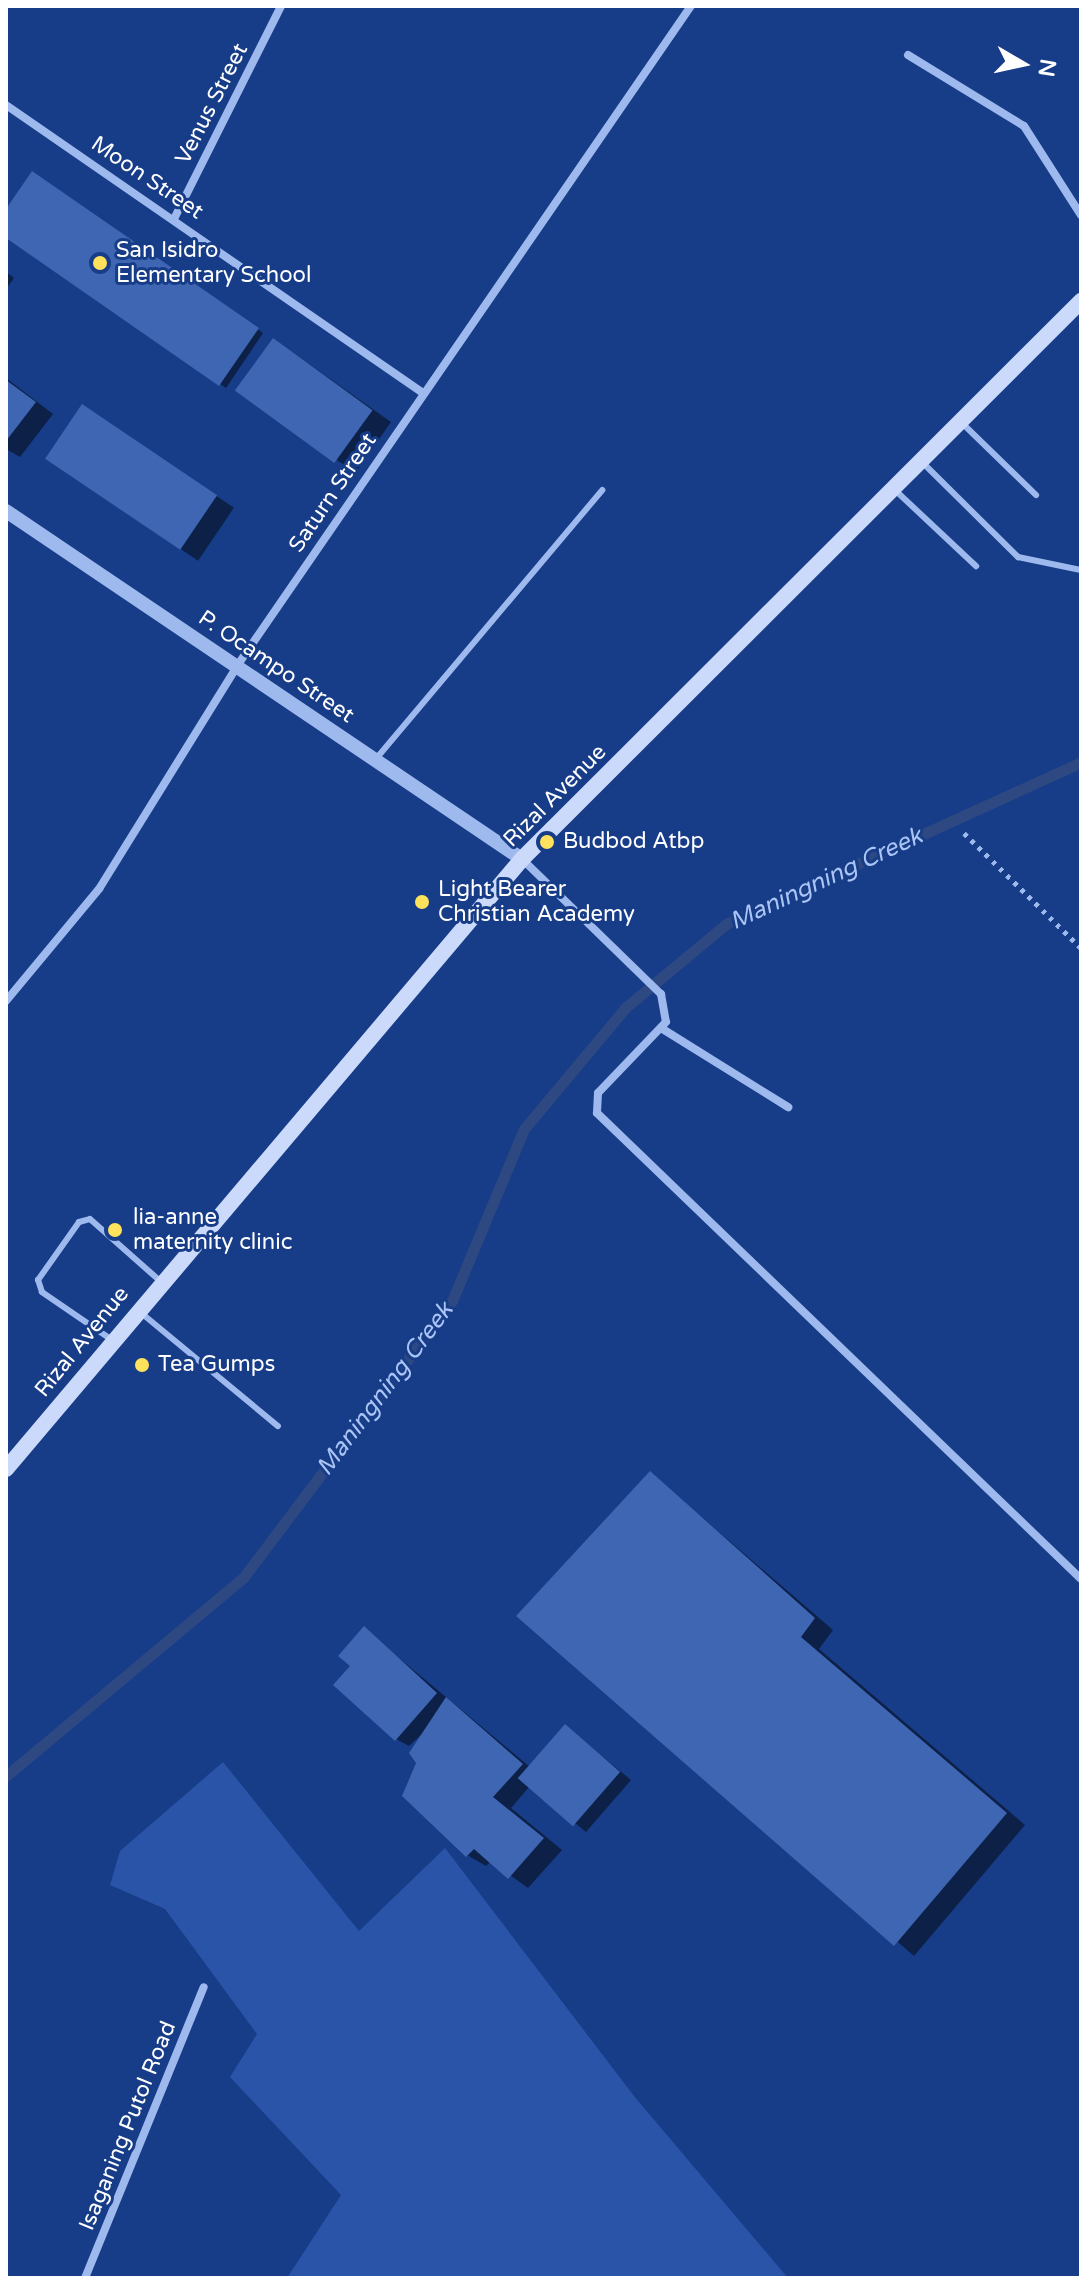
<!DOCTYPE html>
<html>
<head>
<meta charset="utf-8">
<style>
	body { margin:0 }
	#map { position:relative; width:1087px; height:2284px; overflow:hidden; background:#173c88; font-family:"Varela Round",sans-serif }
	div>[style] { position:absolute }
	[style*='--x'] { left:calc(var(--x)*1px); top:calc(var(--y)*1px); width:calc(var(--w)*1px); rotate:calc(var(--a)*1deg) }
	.green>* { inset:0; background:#2954a7 }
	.shadow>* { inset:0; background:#0007; transform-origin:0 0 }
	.stream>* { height:11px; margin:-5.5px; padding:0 5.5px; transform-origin:5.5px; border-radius:5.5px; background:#2e4982 }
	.building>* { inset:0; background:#3f66b2; transform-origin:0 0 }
	.path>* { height:5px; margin-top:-2.5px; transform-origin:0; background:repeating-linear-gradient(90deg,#9eb9ee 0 4px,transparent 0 10px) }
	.service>* { height:6px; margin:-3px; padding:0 3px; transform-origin:3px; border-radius:3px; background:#9eb9ee }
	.minor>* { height:8px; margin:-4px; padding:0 4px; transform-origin:4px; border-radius:4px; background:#9eb9ee }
	.tertiary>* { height:14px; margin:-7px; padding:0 7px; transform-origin:7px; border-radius:7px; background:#9eb9ee }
	.secondary>* { height:16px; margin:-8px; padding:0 8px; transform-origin:8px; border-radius:8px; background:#cbdafa }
	.dots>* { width:22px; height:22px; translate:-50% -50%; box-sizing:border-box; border:4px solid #173c88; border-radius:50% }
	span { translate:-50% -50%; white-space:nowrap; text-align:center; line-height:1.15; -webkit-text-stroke:6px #173c88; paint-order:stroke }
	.street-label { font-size:22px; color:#fff }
	.poi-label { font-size:22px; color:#fff }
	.left { translate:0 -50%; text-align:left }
	.water-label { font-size:24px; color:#aac4f5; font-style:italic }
	.frame { position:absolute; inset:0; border:8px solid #fff; pointer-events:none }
	.north { position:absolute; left:983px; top:24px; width:80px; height:80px; -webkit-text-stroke:6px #173c88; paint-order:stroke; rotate:99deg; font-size:22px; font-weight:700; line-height:32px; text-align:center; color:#fff }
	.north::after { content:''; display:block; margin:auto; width:28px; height:36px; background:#fff; clip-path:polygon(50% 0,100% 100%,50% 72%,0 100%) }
</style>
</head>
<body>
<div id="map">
	<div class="green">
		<div style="clip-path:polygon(223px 1762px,359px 1931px,445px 1848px,634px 2096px,788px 2278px,287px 2278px,341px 2195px,230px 2077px,257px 2034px,165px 1909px,110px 1885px,120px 1851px)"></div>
	</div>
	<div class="shadow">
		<div style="clip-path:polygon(38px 177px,263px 333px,226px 388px,6px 236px,6px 213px)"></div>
		<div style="clip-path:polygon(6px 272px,14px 278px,6px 289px)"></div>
		<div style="clip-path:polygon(292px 352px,391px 422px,356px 472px,338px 461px)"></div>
		<div style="clip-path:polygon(6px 378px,53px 414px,20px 457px,6px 449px)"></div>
		<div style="left:83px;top:406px;width:182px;height:64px;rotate:34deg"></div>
		<div style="clip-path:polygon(650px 1473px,833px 1630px,819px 1649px,1025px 1825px,914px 1956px,519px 1615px)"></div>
		<div style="clip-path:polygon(364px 1629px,530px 1767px,566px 1727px,631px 1780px,586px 1832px,530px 1786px,511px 1808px,562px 1850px,528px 1888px,491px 1861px,486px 1866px,467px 1855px,418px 1763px,427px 1729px,409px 1746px,396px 1739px,352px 1666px)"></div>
	</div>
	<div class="stream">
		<div style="--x:6;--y:1776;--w:309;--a:-39.9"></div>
		<div style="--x:243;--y:1578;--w:347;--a:-53"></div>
		<div style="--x:452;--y:1301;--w:186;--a:-67.3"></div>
		<div style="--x:524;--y:1129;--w:158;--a:-50.1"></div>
		<div style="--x:625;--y:1008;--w:131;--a:-39.7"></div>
		<div style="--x:726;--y:924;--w:390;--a:-24.5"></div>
	</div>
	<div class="building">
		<div style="clip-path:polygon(32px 171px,259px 328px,219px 386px,6px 238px,6px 209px)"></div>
		<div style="left:273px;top:338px;width:123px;height:65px;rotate:36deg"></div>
		<div style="clip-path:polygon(6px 380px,36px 402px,6px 441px)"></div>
		<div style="left:82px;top:404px;width:163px;height:66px;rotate:34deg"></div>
		<div style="clip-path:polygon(650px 1471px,815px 1618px,801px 1637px,1007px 1813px,894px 1946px,516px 1616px)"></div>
		<div style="clip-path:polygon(364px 1626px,437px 1693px,395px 1741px,333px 1685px,350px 1666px,338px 1656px)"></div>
		<div style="clip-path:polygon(446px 1697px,523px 1764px,493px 1797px,544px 1838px,508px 1879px,474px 1849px,466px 1857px,402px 1796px,416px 1763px,409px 1753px)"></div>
		<div style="left:565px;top:1724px;width:73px;height:72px;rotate:41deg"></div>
	</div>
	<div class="path">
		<div style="--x:964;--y:833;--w:164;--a:44.5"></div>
	</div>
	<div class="service">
		<div style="--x:963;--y:424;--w:102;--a:44.2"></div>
		<div style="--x:923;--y:463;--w:134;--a:44.7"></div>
		<div style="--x:1018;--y:557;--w:64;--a:11.7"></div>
		<div style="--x:896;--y:491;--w:110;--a:43.2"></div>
		<div style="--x:375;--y:760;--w:353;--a:-49.9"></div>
		<div style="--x:140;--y:1312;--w:179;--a:39.6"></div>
		<div style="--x:112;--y:1340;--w:85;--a:-145.6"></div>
		<div style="--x:42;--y:1292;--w:13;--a:-108"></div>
		<div style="--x:38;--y:1280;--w:71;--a:-54.7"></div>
		<div style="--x:79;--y:1222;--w:11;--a:-15"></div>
		<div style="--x:90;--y:1219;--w:94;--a:41.5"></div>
	</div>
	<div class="minor">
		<div style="--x:908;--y:55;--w:136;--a:31.5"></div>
		<div style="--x:1024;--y:126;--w:106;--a:57.4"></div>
		<div style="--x:6;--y:105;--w:507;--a:34.63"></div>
		<div style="--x:175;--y:217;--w:236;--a:-63.3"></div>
		<div style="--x:522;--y:859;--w:194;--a:44.2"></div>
		<div style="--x:661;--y:994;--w:28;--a:80"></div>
		<div style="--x:666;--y:1022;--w:98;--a:133.8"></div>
		<div style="--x:598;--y:1093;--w:20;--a:93"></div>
		<div style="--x:597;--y:1113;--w:672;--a:43.91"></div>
		<div style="--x:6;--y:1001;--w:146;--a:-50.3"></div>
		<div style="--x:99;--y:889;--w:262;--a:-58.2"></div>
		<div style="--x:237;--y:666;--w:801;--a:-55.48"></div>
		<div style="--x:661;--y:1028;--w:150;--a:31.9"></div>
		<div style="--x:85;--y:2278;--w:314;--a:-67.8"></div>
	</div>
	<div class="tertiary">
		<div style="--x:6;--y:511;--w:622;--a:34"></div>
	</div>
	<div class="secondary">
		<div style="--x:6;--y:1469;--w:799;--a:-49.77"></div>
		<div style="--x:522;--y:859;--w:790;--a:-44.95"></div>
	</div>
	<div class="dots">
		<div style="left:100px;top:263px;background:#ffe25b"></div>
		<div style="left:547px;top:842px;background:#ffe25b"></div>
		<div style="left:422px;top:902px;background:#ffe25b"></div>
		<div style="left:115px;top:1230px;background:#ffe25b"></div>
		<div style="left:142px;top:1365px;background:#ffe25b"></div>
	</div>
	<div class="street-label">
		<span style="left:212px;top:104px;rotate:-63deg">Venus Street</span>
		<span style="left:147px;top:178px;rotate:34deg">Moon Street</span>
		<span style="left:333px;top:493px;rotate:-56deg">Saturn Street</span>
		<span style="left:276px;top:667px;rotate:34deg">P. Ocampo Street</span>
		<span style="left:555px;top:796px;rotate:-45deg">Rizal Avenue</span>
		<span style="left:82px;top:1342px;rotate:-51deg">Rizal Avenue</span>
		<span style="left:128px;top:2126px;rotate:-68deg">Isaganing Putol Road</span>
	</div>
	<div class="poi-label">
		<span class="left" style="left:116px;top:263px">San Isidro<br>Elementary School</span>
		<span class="left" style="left:563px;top:842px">Budbod Atbp</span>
		<span class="left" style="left:438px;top:902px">Light Bearer<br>Christian Academy</span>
		<span class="left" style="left:133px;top:1230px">lia-anne<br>maternity clinic</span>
		<span class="left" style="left:158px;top:1365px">Tea Gumps</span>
	</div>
	<div class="water-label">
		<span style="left:826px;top:879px;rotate:-25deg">Maningning Creek</span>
		<span style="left:385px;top:1389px;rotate:-53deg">Maningning Creek</span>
	</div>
	<div class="frame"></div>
	<div class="north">N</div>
</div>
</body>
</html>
